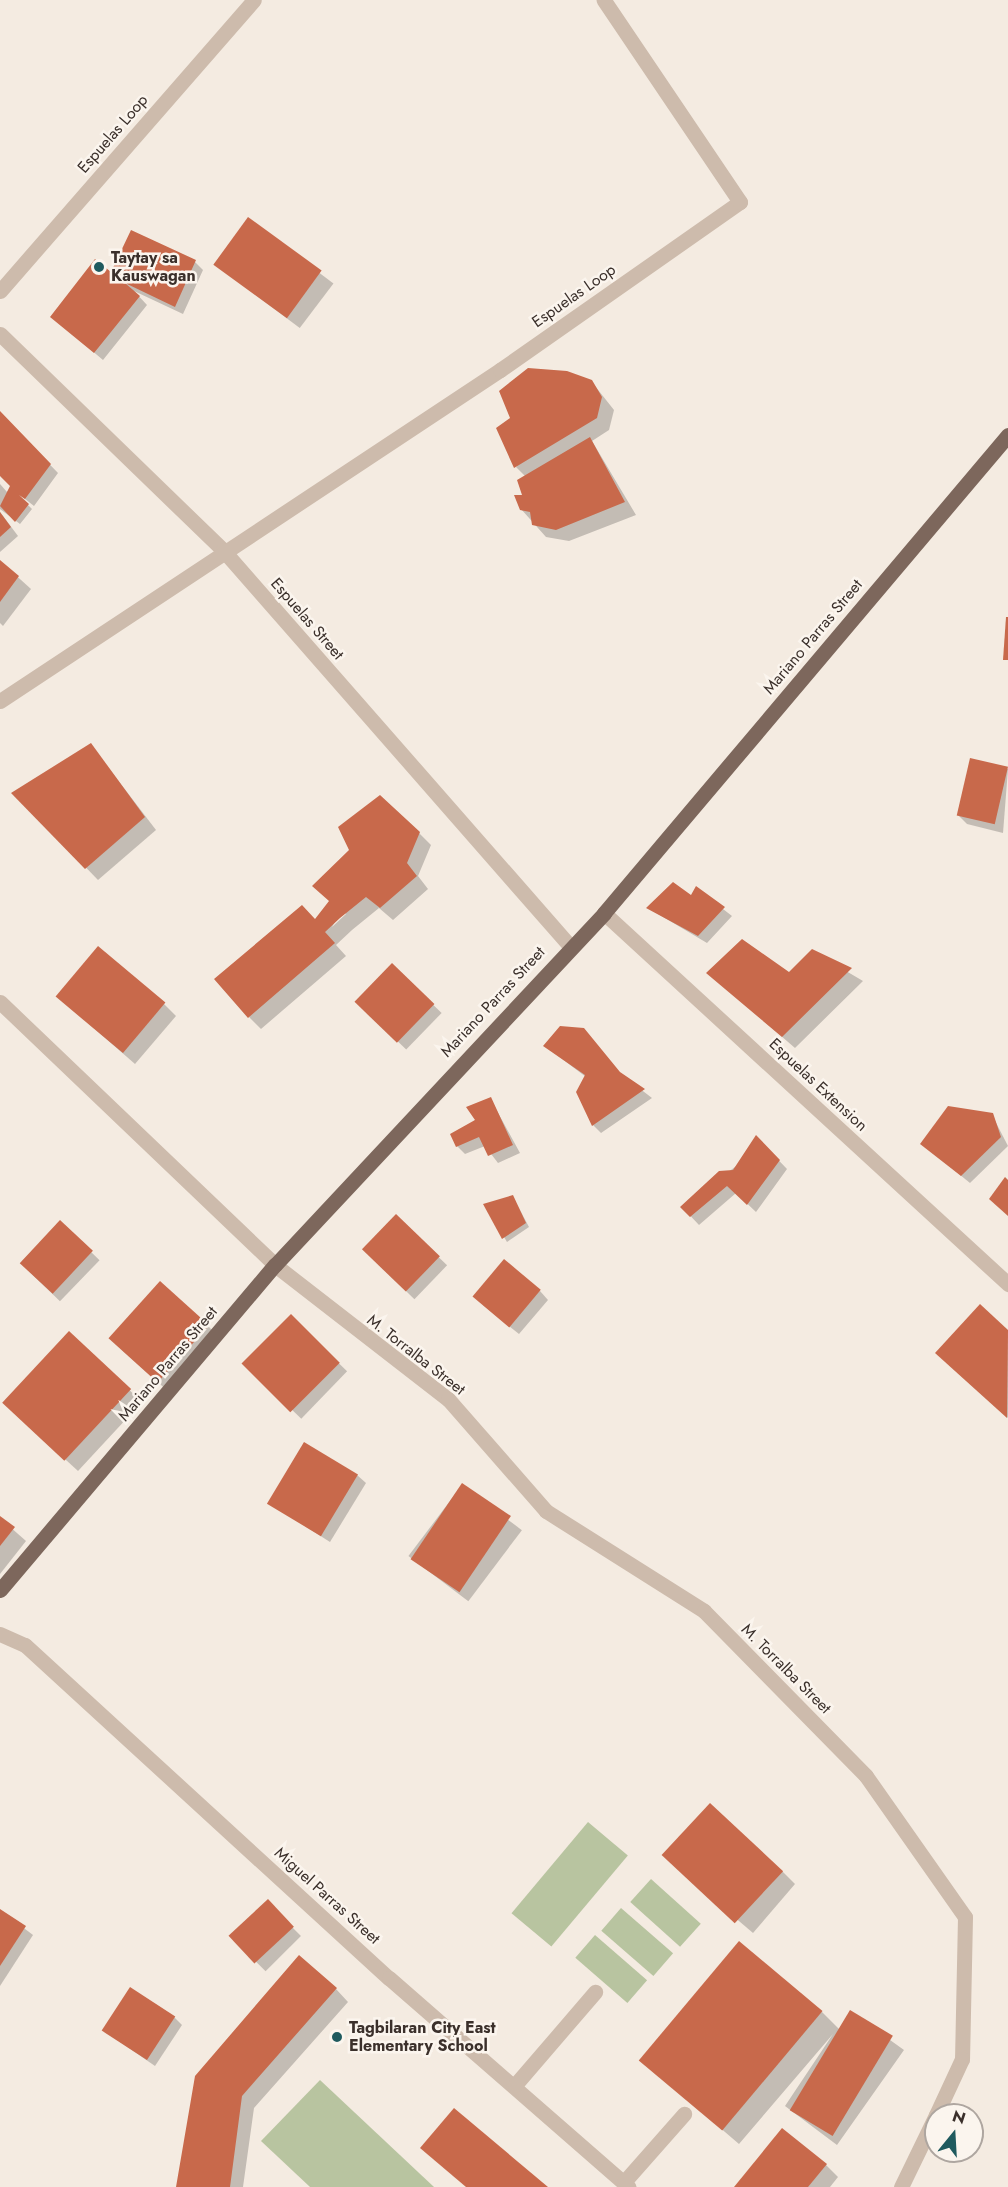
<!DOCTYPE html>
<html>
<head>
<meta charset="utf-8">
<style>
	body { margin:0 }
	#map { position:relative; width:1008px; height:2187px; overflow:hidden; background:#f4ebe1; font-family:Jost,sans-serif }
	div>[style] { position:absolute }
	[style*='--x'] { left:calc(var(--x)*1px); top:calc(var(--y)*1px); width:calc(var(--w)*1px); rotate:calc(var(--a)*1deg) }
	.green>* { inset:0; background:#b8c4a0; transform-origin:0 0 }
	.shadow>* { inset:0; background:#0003; transform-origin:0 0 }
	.building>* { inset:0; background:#c8694b; transform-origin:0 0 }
	.minor>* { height:15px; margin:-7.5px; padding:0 7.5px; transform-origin:7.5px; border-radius:7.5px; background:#cdbbac }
	.major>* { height:15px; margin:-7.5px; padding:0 7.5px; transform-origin:7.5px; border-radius:7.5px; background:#7d675c }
	.dots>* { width:16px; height:16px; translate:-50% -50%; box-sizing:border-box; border:3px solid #fbf5ee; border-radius:50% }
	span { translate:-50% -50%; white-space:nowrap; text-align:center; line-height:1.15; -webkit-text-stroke:5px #fbf5ee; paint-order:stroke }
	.street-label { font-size:16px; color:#3b302b }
	.poi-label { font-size:16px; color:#3b302b; font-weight:700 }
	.left { translate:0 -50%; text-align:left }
	.north { position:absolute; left:924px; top:2103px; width:60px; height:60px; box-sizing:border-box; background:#fbf5ee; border:2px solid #aea6a0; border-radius:50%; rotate:18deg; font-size:16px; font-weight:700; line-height:24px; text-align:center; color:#3b302b }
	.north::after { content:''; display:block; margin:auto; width:21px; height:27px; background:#1f5a5e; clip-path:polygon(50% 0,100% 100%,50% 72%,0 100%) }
</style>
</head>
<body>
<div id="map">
	<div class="green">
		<div style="left:588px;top:1822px;width:52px;height:119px;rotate:40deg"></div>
		<div style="left:651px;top:1879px;width:67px;height:31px;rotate:42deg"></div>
		<div style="left:621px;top:1908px;width:69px;height:30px;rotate:41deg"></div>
		<div style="left:595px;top:1935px;width:69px;height:30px;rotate:41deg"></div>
		<div style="clip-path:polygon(320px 2080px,434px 2187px,310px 2187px,261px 2141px)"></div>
	</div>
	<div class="shadow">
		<div style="left:248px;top:219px;width:107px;height:56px;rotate:37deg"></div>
		<div style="clip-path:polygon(195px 262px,203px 270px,183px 314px,134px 291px,147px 305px,103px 360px,52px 317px,112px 275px)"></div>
		<div style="clip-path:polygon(591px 381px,614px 410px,609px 430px,592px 441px,636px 515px,569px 541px,546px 537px,521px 509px,526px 477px,516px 467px)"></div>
		<div style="clip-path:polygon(0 413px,58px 473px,34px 506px,11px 488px,32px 509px,20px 524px,0 509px,0 484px,7px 492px,12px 486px,0 474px)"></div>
		<div style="clip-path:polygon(0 512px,18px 536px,0 552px)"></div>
		<div style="clip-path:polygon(0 561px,31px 589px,3px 626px,0 623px)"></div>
		<div style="clip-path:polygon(91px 745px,156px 830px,98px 880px,14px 793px)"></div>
		<div style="clip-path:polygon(971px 760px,1008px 769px,1003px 833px,967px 824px,959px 816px)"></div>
		<div style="clip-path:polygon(evenodd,419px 833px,431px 845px,418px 876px,428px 889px,393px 920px,379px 908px,352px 930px,336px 945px,346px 956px,261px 1029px,249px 1017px,316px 921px,419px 833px,344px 912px,346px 914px,332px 927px,336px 920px,344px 912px)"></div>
		<div style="clip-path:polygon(696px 888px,732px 916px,707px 943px,648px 908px,692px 897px)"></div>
		<div style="clip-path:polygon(812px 951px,863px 981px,795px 1048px,708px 973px,789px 974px)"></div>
		<div style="left:392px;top:965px;width:69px;height:51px;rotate:44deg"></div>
		<div style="clip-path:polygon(57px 996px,164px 1004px,176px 1016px,135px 1064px)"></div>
		<div style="clip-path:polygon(545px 1046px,622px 1075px,652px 1098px,601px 1133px,593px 1125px,586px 1077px)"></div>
		<div style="clip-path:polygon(490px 1098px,520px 1153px,498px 1163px,485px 1146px,465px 1154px,457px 1146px)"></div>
		<div style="clip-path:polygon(992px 1115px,1008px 1146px,970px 1183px,922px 1144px)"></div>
		<div style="clip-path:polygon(764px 1145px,787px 1169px,756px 1212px,736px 1193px,699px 1225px,682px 1207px)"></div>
		<div style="clip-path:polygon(513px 1197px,529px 1227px,507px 1242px,485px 1205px)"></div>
		<div style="left:396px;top:1216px;width:71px;height:47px;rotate:44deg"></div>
		<div style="left:60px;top:1222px;width:55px;height:57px;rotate:44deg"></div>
		<div style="clip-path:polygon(540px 1291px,548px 1300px,519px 1334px,483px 1305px)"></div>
		<div style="clip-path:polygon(980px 1306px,1008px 1332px,1008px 1418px,949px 1365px)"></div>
		<div style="left:291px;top:1317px;width:78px;height:66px;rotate:44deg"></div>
		<div style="clip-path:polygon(208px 1326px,220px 1338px,171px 1394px,122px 1350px)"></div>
		<div style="clip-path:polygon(69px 1333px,142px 1402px,78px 1471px,17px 1415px)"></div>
		<div style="clip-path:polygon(357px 1475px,366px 1483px,330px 1542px,270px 1504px)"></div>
		<div style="left:462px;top:1485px;width:75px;height:89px;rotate:37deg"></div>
		<div style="clip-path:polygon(0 1518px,26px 1541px,0 1574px)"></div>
		<div style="clip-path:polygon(678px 1869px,783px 1872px,795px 1884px,753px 1933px)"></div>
		<div style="left:267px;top:1902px;width:48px;height:50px;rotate:45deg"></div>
		<div style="clip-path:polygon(0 1910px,33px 1935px,0 1986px)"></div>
		<div style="clip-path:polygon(336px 1989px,348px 2002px,254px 2108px,243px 2187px,178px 2187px,196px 2077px)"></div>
		<div style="clip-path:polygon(822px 2012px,839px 2029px,851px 2012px,904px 2050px,837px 2145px,785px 2106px,833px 2034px,739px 2144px,641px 2060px)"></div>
		<div style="clip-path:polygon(174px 2017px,182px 2025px,155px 2066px,103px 2030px)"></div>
		<div style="clip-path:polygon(826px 2165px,838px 2177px,830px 2187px,736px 2187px)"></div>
	</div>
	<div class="building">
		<div style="left:248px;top:217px;width:91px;height:59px;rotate:36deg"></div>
		<div style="clip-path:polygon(131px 230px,196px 260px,175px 307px,125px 283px,140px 296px,94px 353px,50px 317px,95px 259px,111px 272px)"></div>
		<div style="clip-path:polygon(528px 368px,567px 371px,592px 380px,602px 397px,597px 418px,514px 468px,496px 428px,510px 418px,499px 391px)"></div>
		<div style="clip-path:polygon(0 411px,51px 464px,25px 499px,19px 495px,29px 504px,15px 522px,0 506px,10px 486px,0 476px)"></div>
		<div style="clip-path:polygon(590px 437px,625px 502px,556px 530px,532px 525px,530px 512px,520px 510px,514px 495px,522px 495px,517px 480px)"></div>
		<div style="clip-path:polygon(0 512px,11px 527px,0 537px)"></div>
		<div style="clip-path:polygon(0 560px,19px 576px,0 602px)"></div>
		<div style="clip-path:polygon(1006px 617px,1008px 617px,1008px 660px,1003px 660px)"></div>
		<div style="clip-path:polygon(91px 743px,145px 817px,85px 869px,11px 793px)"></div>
		<div style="left:970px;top:758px;width:39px;height:59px;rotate:13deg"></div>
		<div style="clip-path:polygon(380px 795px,420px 832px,407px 863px,417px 876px,380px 908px,366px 897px,340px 918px,325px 932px,335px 943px,248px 1018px,214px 979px,302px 905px,315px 919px,329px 901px,312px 886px,349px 850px,338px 827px)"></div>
		<div style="clip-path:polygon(673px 882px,691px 895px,696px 886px,725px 907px,698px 936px,646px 908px)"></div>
		<div style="clip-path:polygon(742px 939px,789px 972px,812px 949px,852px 968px,782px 1037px,706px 973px)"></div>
		<div style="left:98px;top:946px;width:88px;height:66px;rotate:40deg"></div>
		<div style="left:392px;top:963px;width:59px;height:54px;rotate:44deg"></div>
		<div style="clip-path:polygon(560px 1026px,584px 1028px,620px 1072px,645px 1089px,592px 1126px,576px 1092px,585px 1075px,543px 1046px)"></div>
		<div style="clip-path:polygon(491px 1097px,513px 1145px,488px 1156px,479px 1137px,456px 1147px,450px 1134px,475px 1120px,466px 1107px)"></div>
		<div style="clip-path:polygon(948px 1106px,993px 1113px,1001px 1137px,961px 1176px,920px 1144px)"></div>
		<div style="clip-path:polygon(756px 1135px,780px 1160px,747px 1205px,727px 1186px,690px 1217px,680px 1207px,719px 1171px,733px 1170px)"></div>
		<div style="clip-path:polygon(1005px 1177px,1008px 1180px,1008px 1216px,989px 1199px)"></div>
		<div style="clip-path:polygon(513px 1195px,526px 1223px,502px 1239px,483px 1204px)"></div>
		<div style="left:396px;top:1214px;width:61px;height:49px;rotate:44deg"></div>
		<div style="left:60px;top:1220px;width:45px;height:59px;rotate:43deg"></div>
		<div style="left:504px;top:1259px;width:48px;height:49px;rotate:40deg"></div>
		<div style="left:160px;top:1281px;width:66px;height:77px;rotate:42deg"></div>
		<div style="clip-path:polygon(980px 1304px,1008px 1330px,1007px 1418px,935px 1353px)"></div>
		<div style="left:291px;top:1314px;width:69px;height:70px;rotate:45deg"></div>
		<div style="left:69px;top:1331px;width:85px;height:98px;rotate:43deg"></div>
		<div style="left:304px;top:1442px;width:63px;height:72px;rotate:31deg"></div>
		<div style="left:462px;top:1483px;width:59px;height:92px;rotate:34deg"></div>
		<div style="clip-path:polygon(0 1516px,15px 1527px,0 1546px)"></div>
		<div style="left:710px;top:1803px;width:100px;height:71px;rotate:43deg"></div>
		<div style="left:268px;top:1899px;width:38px;height:54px;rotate:47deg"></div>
		<div style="clip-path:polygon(0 1909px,26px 1926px,0 1966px)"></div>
		<div style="left:739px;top:1941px;width:109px;height:156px;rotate:40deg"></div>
		<div style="clip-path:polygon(299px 1955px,337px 1988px,242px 2096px,230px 2187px,176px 2187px,195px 2076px)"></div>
		<div style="left:130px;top:1987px;width:54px;height:52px;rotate:33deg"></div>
		<div style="left:850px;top:2010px;width:50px;height:117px;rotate:31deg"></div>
		<div style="clip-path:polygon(454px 2108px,548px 2187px,466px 2187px,420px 2148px)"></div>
		<div style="clip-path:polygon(782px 2128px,827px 2164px,808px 2187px,734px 2187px)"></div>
	</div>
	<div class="minor">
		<div style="--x:0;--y:291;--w:386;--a:-48.9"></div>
		<div style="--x:0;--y:334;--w:310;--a:44.1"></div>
		<div style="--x:223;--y:550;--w:525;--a:48.78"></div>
		<div style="--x:0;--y:701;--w:600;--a:-33.5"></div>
		<div style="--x:500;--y:370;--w:293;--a:-35"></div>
		<div style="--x:740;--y:202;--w:244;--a:-124"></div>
		<div style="--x:604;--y:913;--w:549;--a:42.56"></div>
		<div style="--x:0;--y:1002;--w:381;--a:43.7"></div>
		<div style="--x:275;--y:1265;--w:219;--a:37.8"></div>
		<div style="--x:448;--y:1399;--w:149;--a:48.8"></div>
		<div style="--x:546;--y:1511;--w:187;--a:32.3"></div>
		<div style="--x:704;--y:1611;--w:231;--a:45.5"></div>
		<div style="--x:866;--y:1776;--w:172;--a:54.9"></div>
		<div style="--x:965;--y:1917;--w:142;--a:91.2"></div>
		<div style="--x:962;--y:2059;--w:62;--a:114.9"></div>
		<div style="--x:0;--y:1634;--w:27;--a:24"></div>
		<div style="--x:25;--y:1645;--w:493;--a:42.5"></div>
		<div style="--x:389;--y:1978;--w:318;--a:41.1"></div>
		<div style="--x:515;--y:2085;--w:123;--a:-49.3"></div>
		<div style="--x:624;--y:2182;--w:91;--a:-48.6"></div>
		<div style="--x:901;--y:2187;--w:80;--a:-64.1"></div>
	</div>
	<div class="major">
		<div style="--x:0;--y:1590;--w:426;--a:-49.8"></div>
		<div style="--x:275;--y:1265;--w:482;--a:-46.9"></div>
		<div style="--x:604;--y:913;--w:626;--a:-49.8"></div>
	</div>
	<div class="dots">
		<div style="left:99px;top:267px;background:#1f5a5e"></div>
		<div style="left:337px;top:2037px;background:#1f5a5e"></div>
	</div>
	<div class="street-label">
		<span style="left:113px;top:134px;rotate:-49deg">Espuelas Loop</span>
		<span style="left:574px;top:296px;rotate:-35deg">Espuelas Loop</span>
		<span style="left:307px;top:619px;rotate:49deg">Espuelas Street</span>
		<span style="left:813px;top:637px;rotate:-50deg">Mariano Parras Street</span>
		<span style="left:493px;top:1002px;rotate:-47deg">Mariano Parras Street</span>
		<span style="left:818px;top:1085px;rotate:43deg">Espuelas Extension</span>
		<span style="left:416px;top:1355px;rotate:38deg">M. Torralba Street</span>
		<span style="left:168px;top:1364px;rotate:-50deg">Mariano Parras Street</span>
		<span style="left:786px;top:1669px;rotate:45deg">M. Torralba Street</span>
		<span style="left:327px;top:1896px;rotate:42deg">Miguel Parras Street</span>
	</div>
	<div class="poi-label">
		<span class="left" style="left:111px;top:267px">Taytay sa<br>Kauswagan</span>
		<span class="left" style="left:349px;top:2037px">Tagbilaran City East<br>Elementary School</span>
	</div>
	<div class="north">N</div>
</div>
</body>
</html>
